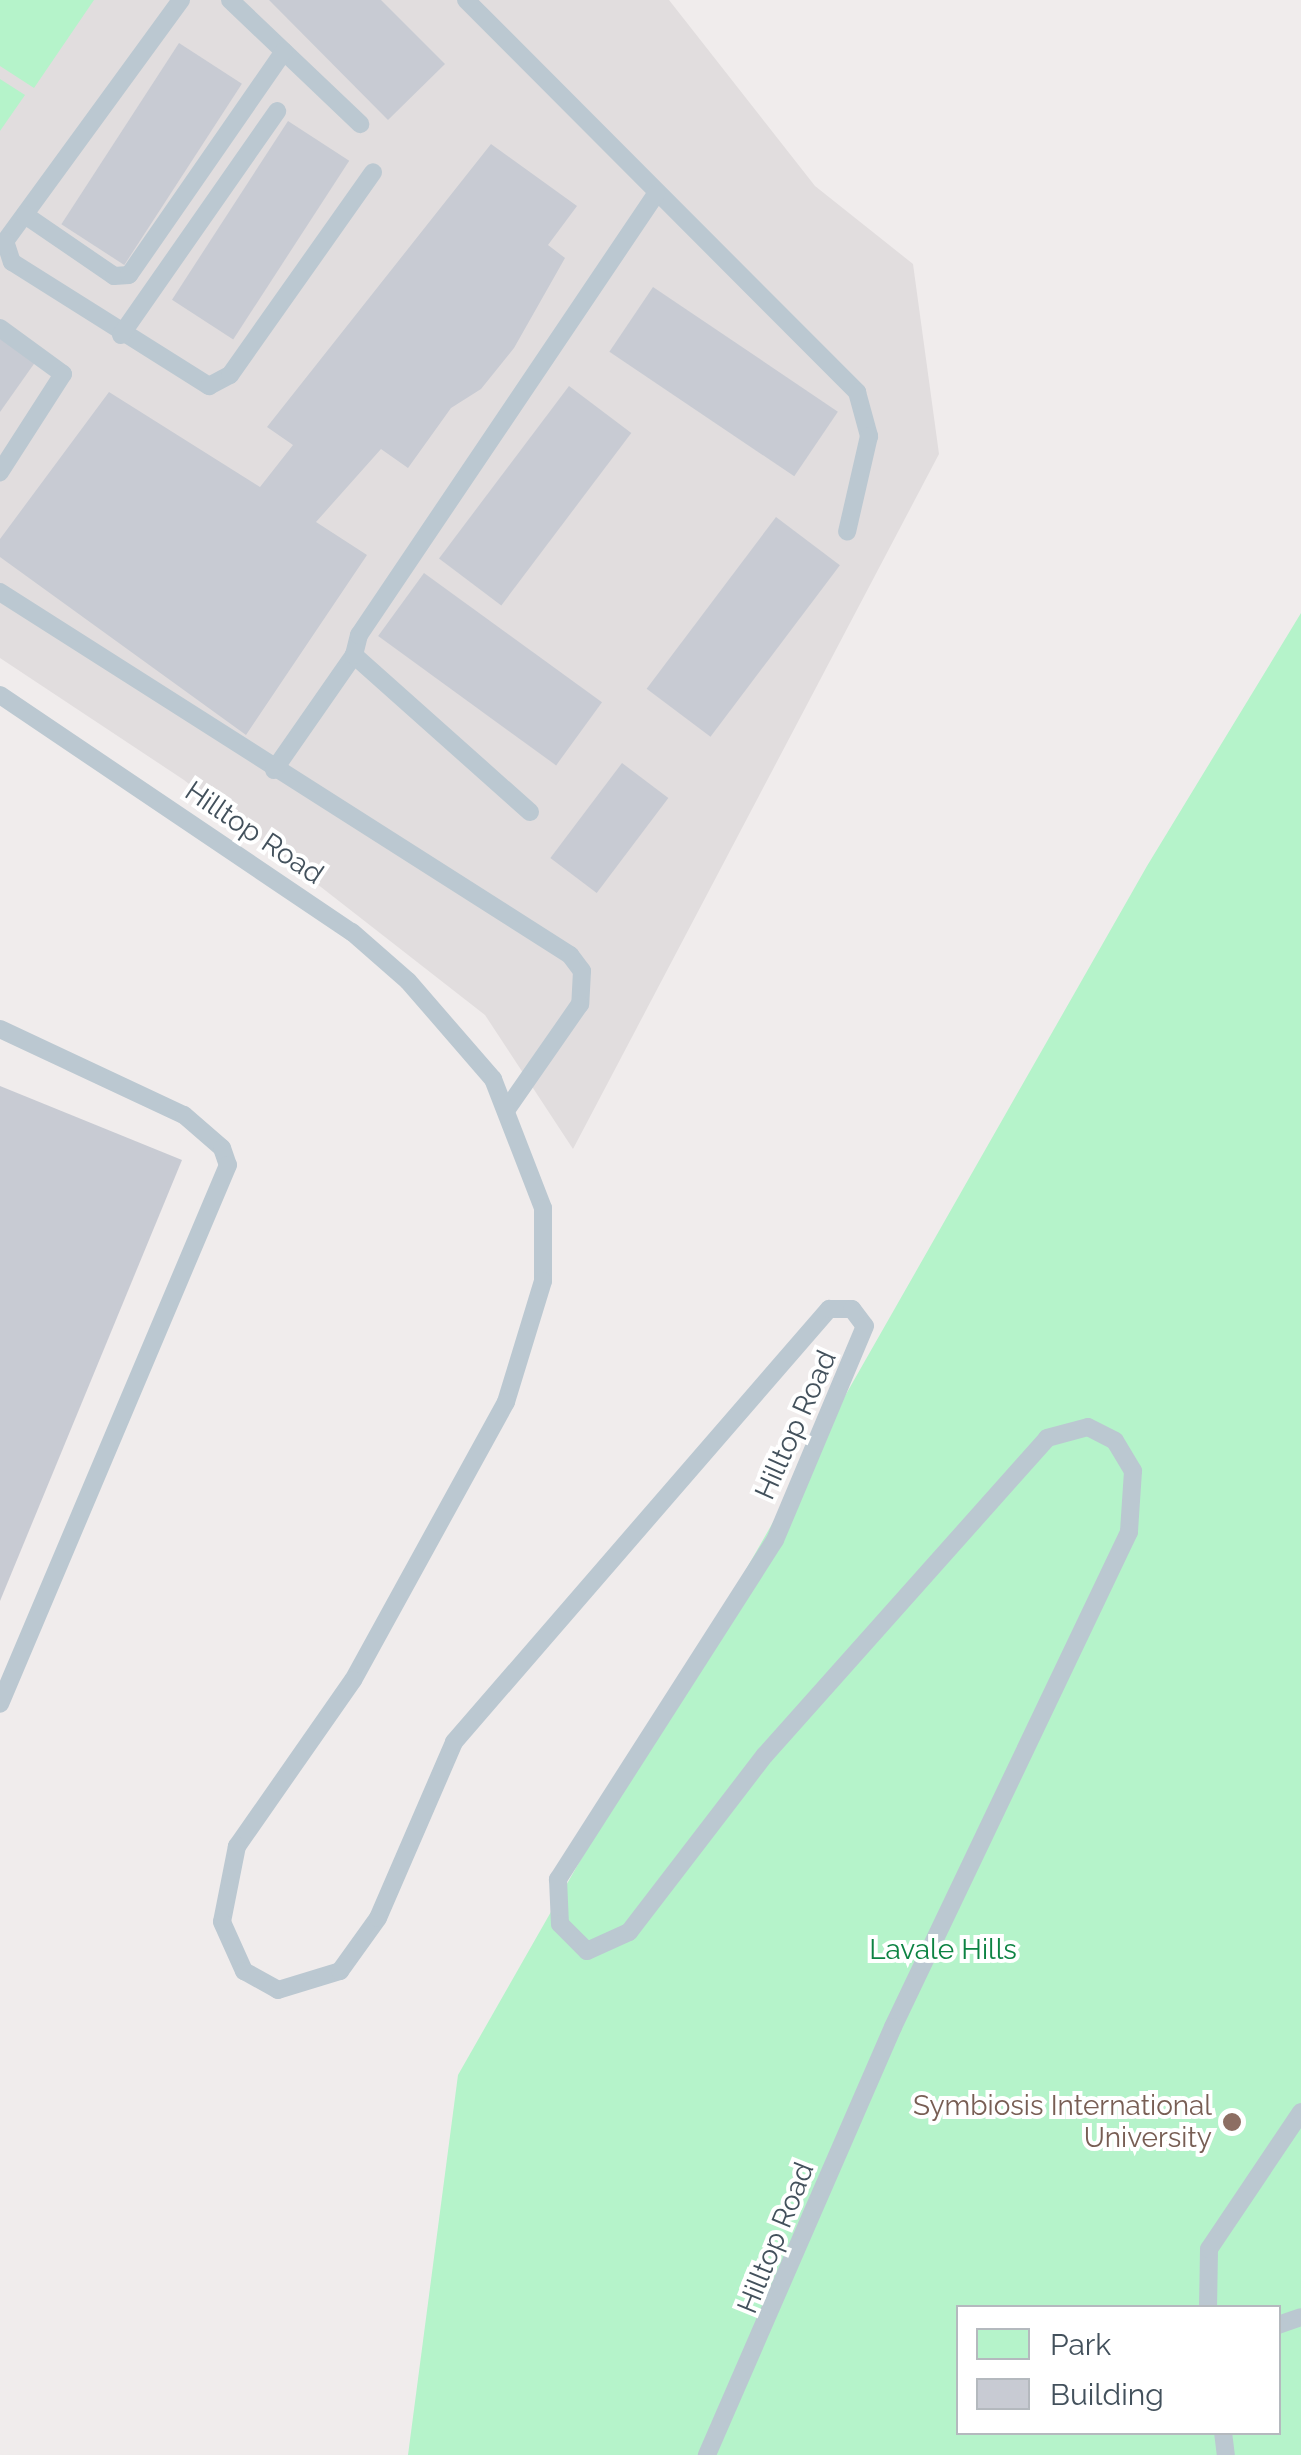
<!DOCTYPE html>
<html>
<head>
<meta charset="utf-8">
<style>
	body { margin:0 }
	#map { position:relative; width:1301px; height:2455px; overflow:hidden; background:#f0ecec; font-family:Raleway,sans-serif }
	div>[style] { position:absolute }
	[style*='--x'] { left:calc(var(--x)*1px); top:calc(var(--y)*1px); width:calc(var(--w)*1px); rotate:calc(var(--a)*1deg) }
	.education>* { inset:0; background:#e1ddde }
	.green>* { inset:0; background:#b5f3ca }
	.building>* { inset:0; background:#c8cbd3; transform-origin:0 0 }
	.lane>* { height:18px; margin:-9px; padding:0 9px; transform-origin:9px; border-radius:9px; background:#bbc8d1 }
	.dots>* { width:28px; height:28px; translate:-50% -50%; box-sizing:border-box; border:5px solid #fff; border-radius:50% }
	span { translate:-50% -50%; white-space:nowrap; text-align:center; line-height:1.15; -webkit-text-stroke:8px #fff; paint-order:stroke }
	.street-label { font-size:28px; color:#43515c }
	.park-label { font-size:28px; color:#0d8343 }
	.education-label { font-size:28px; color:#785e54 }
	.right { translate:-100% -50%; text-align:right }
	.legend { position:absolute; left:956px; top:2305px; width:325px; height:130px; box-sizing:border-box; background:#fff; border:2px solid #b4b9be; margin:0; padding:12px 18px; list-style:none; font-size:30px; color:#43515c }
	.legend li { display:flex; align-items:center; gap:20px; height:50px }
	.legend b { width:50px; border:2px solid #b4b9be }
</style>
</head>
<body>
<div id="map">
	<div class="education">
		<div style="clip-path:polygon(0 0,669px 0,815px 186px,913px 264px,939px 454px,573px 1149px,485px 1015px,184px 780px,0 658px)"></div>
	</div>
	<div class="green">
		<div style="clip-path:polygon(0 0,94px 0,34px 88px,0 66px)"></div>
		<div style="clip-path:polygon(0 79px,25px 95px,0 131px)"></div>
		<div style="clip-path:polygon(evenodd,1301px 613px,1301px 2455px,408px 2455px,458px 2075px,1147px 866px,1301px 613px,958px 2308px,1278px 2308px,1278px 2432px,958px 2432px,958px 2308px)"></div>
	</div>
	<div class="building">
		<div style="clip-path:polygon(269px 0,381px 0,445px 64px,388px 120px)"></div>
		<div style="left:179px;top:43px;width:75px;height:216px;rotate:33deg"></div>
		<div style="left:288px;top:121px;width:73px;height:213px;rotate:33deg"></div>
		<div style="clip-path:polygon(491px 144px,577px 206px,548px 245px,565px 258px,514px 348px,481px 389px,451px 408px,408px 468px,381px 449px,316px 522px,367px 555px,246px 735px,0 557px,0 539px,109px 392px,260px 487px,293px 445px,267px 427px)"></div>
		<div style="left:653px;top:287px;width:223px;height:78px;rotate:34deg"></div>
		<div style="clip-path:polygon(0 336px,36px 361px,0 412px)"></div>
		<div style="left:569px;top:386px;width:78px;height:216px;rotate:37deg"></div>
		<div style="left:776px;top:517px;width:80px;height:215px;rotate:37deg"></div>
		<div style="left:424px;top:573px;width:220px;height:78px;rotate:36deg"></div>
		<div style="left:622px;top:763px;width:58px;height:119px;rotate:37deg"></div>
		<div style="clip-path:polygon(0 1086px,182px 1160px,0 1601px)"></div>
	</div>
	<div class="lane">
		<div style="--x:181;--y:0;--w:298;--a:126.1"></div>
		<div style="--x:5;--y:241;--w:22;--a:72"></div>
		<div style="--x:12;--y:262;--w:233;--a:32.2"></div>
		<div style="--x:209;--y:386;--w:24;--a:-28"></div>
		<div style="--x:230;--y:375;--w:248;--a:-54.8"></div>
		<div style="--x:230;--y:0;--w:180;--a:43.6"></div>
		<div style="--x:466;--y:0;--w:554;--a:45.07"></div>
		<div style="--x:857;--y:392;--w:46;--a:74.7"></div>
		<div style="--x:869;--y:436;--w:98;--a:102.9"></div>
		<div style="--x:25;--y:215;--w:108;--a:34.4"></div>
		<div style="--x:114;--y:276;--w:15;--a:-4"></div>
		<div style="--x:129;--y:275;--w:272;--a:-55.3"></div>
		<div style="--x:0;--y:328;--w:78;--a:36.1"></div>
		<div style="--x:63;--y:374;--w:117;--a:122.7"></div>
		<div style="--x:121;--y:335;--w:273;--a:-55.1"></div>
		<div style="--x:0;--y:592;--w:676;--a:32.49"></div>
		<div style="--x:570;--y:955;--w:20;--a:53"></div>
		<div style="--x:582;--y:971;--w:33;--a:93"></div>
		<div style="--x:580;--y:1004;--w:128;--a:124.8"></div>
		<div style="--x:0;--y:695;--w:424;--a:34"></div>
		<div style="--x:352;--y:932;--w:74;--a:41.2"></div>
		<div style="--x:408;--y:981;--w:130;--a:49.1"></div>
		<div style="--x:493;--y:1079;--w:138;--a:68.8"></div>
		<div style="--x:543;--y:1208;--w:73;--a:90"></div>
		<div style="--x:543;--y:1281;--w:127;--a:107"></div>
		<div style="--x:506;--y:1402;--w:317;--a:118.8"></div>
		<div style="--x:353;--y:1680;--w:203;--a:124.9"></div>
		<div style="--x:237;--y:1846;--w:77;--a:101.2"></div>
		<div style="--x:222;--y:1922;--w:54;--a:65.8"></div>
		<div style="--x:244;--y:1971;--w:39;--a:29"></div>
		<div style="--x:278;--y:1990;--w:65;--a:-17"></div>
		<div style="--x:340;--y:1971;--w:65;--a:-54.4"></div>
		<div style="--x:378;--y:1918;--w:192;--a:-66.6"></div>
		<div style="--x:454;--y:1742;--w:573;--a:-49.11"></div>
		<div style="--x:829;--y:1309;--w:23;--a:0"></div>
		<div style="--x:852;--y:1309;--w:21;--a:53"></div>
		<div style="--x:865;--y:1326;--w:232;--a:112.8"></div>
		<div style="--x:775;--y:1540;--w:403;--a:122.6"></div>
		<div style="--x:558;--y:1879;--w:45;--a:87.5"></div>
		<div style="--x:560;--y:1924;--w:38;--a:45"></div>
		<div style="--x:587;--y:1951;--w:46;--a:-24.3"></div>
		<div style="--x:629;--y:1932;--w:223;--a:-52.5"></div>
		<div style="--x:765;--y:1755;--w:424;--a:-48.3"></div>
		<div style="--x:1047;--y:1438;--w:42;--a:-15"></div>
		<div style="--x:1088;--y:1427;--w:30;--a:27"></div>
		<div style="--x:1115;--y:1441;--w:35;--a:59"></div>
		<div style="--x:1133;--y:1471;--w:61;--a:93.8"></div>
		<div style="--x:1129;--y:1532;--w:548;--a:115.49"></div>
		<div style="--x:893;--y:2027;--w:467;--a:113.5"></div>
		<div style="--x:274;--y:770;--w:140;--a:-55.2"></div>
		<div style="--x:530;--y:812;--w:236;--a:-138.3"></div>
		<div style="--x:354;--y:655;--w:21;--a:-76"></div>
		<div style="--x:359;--y:635;--w:532;--a:-56.04"></div>
		<div style="--x:0;--y:1029;--w:203;--a:25.1"></div>
		<div style="--x:184;--y:1115;--w:50;--a:41"></div>
		<div style="--x:222;--y:1148;--w:18;--a:71"></div>
		<div style="--x:228;--y:1165;--w:585;--a:112.93"></div>
		<div style="--x:1208;--y:2308;--w:59;--a:-89"></div>
		<div style="--x:1209;--y:2249;--w:165;--a:-56.1"></div>
		<div style="--x:1278;--y:2325;--w:24;--a:-19"></div>
		<div style="--x:1223;--y:2432;--w:23;--a:83"></div>
	</div>
	<div class="dots">
		<div style="left:1232px;top:2122px;background:#8d6e63"></div>
	</div>
	<div class="street-label">
		<span style="left:254px;top:833px;rotate:34deg">Hilltop Road</span>
		<span style="left:796px;top:1425px;rotate:-66deg">Hilltop Road</span>
		<span style="left:776px;top:2238px;rotate:-68deg">Hilltop Road</span>
	</div>
	<div class="park-label">
		<span style="left:943px;top:1950px">Lavale Hills</span>
	</div>
	<div class="education-label">
		<span class="right" style="left:1212px;top:2122px">Symbiosis International<br>University</span>
	</div>
	<ul class="legend">
	<li><b style="height:28px;background:#b5f3ca"></b>Park</li>
	<li><b style="height:28px;background:#c8cbd3"></b>Building</li>
	</ul>
</div>
</body>
</html>
